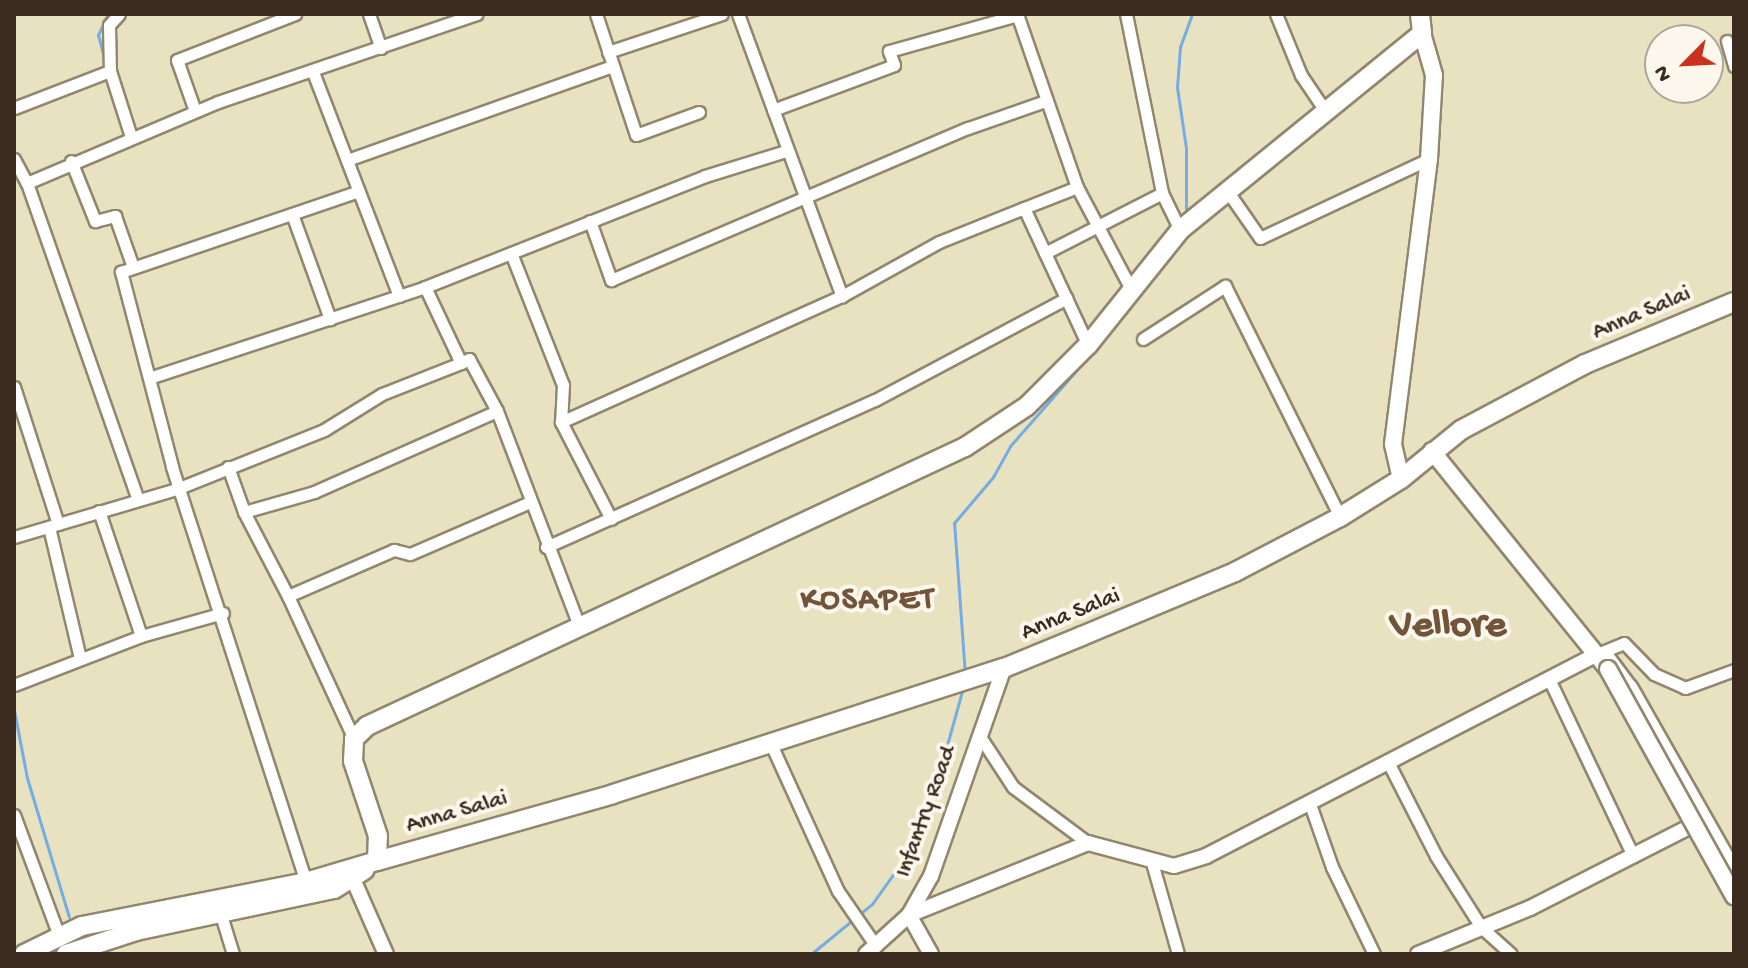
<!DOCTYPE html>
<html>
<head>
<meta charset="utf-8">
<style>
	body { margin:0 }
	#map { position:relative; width:1748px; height:968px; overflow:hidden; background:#e9e2c0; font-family:"Gochi Hand",sans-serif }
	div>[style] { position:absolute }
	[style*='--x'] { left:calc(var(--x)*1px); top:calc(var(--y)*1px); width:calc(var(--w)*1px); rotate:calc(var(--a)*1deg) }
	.stream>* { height:3px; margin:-1.5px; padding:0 1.5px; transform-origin:1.5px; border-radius:1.5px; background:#73ade3 }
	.roads { filter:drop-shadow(2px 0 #92866f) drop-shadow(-2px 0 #92866f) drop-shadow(0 2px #92866f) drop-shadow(0 -2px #92866f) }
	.minor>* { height:11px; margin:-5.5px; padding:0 5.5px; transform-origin:5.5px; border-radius:5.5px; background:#fff }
	.tertiary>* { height:14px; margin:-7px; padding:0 7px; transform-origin:7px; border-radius:7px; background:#fff }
	.secondary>* { height:16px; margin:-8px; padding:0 8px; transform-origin:8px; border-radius:8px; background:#fff }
	.primary>* { height:18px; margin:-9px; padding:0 9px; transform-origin:9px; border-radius:9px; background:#fff }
	.trunk>* { height:18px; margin:-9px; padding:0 9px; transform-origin:9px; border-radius:9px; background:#fff }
	.bridges { filter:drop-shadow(2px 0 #92866f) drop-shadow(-2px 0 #92866f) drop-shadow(0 2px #92866f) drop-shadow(0 -2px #92866f) }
	.secondary-bridge>* { height:16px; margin:-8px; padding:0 8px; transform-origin:8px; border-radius:8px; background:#fff }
	span { translate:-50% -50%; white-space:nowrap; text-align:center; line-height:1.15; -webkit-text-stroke:8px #fbf7ec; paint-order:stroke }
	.street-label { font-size:24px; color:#3b2a1e }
	.district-label { font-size:32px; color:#72543b; font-weight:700; letter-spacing:2px }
	.town-label { font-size:40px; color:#72543b; font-weight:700 }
	.frame { position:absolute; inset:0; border:16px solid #3b2a1e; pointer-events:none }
	.north { position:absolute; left:1644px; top:24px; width:80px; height:80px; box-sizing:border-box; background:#fbf7ec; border:2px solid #aea59a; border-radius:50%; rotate:246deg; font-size:22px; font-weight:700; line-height:32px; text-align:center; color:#3b2a1e }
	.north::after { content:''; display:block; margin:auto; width:28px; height:36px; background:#c8321e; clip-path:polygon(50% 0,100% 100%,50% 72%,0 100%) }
</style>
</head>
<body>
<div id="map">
	<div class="stream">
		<div style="--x:105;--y:61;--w:27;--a:-105"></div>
		<div style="--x:98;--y:35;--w:23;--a:-65"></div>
		<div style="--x:1186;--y:213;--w:65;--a:-90"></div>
		<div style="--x:1186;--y:148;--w:62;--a:-98.4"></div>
		<div style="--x:1177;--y:87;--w:40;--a:-85.7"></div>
		<div style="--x:1180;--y:47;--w:35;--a:-70"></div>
		<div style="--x:14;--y:589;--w:48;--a:-90"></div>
		<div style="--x:965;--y:675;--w:152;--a:-94.1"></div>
		<div style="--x:954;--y:523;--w:60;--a:-49.7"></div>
		<div style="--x:993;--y:477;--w:35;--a:-61"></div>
		<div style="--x:1010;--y:446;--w:120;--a:-48.7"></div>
		<div style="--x:14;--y:710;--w:69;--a:79.2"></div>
		<div style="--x:27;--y:778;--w:145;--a:73.2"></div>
		<div style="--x:811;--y:954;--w:79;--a:-39.3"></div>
		<div style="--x:872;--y:904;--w:60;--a:-54.5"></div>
		<div style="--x:907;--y:855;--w:73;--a:-67.3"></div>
		<div style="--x:935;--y:788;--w:104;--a:-74.4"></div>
	</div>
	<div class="roads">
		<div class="minor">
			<div style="--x:119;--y:14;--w:15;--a:132"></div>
			<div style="--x:109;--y:25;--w:46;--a:88.8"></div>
			<div style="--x:110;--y:71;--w:69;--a:72.3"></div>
			<div style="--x:369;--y:14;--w:36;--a:71"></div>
			<div style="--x:596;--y:14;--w:127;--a:71.7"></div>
			<div style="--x:636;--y:135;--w:67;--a:-20.1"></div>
			<div style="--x:738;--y:14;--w:301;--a:69.8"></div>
			<div style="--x:1017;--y:14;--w:183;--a:70.9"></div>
			<div style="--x:1077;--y:187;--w:115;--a:62.1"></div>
			<div style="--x:1126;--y:14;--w:183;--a:78.6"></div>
			<div style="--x:1162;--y:193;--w:41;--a:64.1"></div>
			<div style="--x:1276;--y:14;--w:66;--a:67.7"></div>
			<div style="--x:1301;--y:75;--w:45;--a:56"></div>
			<div style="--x:1727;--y:41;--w:26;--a:74"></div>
			<div style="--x:608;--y:52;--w:120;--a:-18.4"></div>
			<div style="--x:313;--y:72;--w:240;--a:69"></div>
			<div style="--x:14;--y:108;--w:103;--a:-21.1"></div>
			<div style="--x:773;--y:110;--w:129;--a:-20.4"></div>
			<div style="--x:894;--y:65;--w:15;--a:-110"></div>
			<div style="--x:889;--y:51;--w:134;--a:-15.6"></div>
			<div style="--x:195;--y:111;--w:54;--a:-109.4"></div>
			<div style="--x:177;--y:60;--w:127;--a:-21.3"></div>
			<div style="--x:14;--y:159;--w:27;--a:62"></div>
			<div style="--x:27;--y:183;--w:336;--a:70.7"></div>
			<div style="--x:347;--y:160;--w:282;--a:-19.5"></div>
			<div style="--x:71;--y:161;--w:65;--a:68.2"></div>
			<div style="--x:95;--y:221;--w:21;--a:-14"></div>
			<div style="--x:115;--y:216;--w:54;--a:70.6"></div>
			<div style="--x:27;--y:183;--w:207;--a:-23"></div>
			<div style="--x:218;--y:102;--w:273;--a:-18.8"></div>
			<div style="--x:1228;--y:192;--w:56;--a:55.2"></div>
			<div style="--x:1260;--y:238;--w:187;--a:-25.1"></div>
			<div style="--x:1024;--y:208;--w:57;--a:-21.6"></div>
			<div style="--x:292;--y:214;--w:112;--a:70.1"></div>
			<div style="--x:590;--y:221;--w:63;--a:70.4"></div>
			<div style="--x:611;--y:280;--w:388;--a:-23.1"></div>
			<div style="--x:968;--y:128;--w:82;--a:-19.3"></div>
			<div style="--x:511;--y:253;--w:142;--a:68.5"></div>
			<div style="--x:563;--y:385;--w:37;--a:93"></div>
			<div style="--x:561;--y:422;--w:109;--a:62.7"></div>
			<div style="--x:1045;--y:253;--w:131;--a:-27.1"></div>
			<div style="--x:425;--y:287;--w:84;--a:64.7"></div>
			<div style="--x:461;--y:363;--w:9;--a:-27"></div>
			<div style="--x:469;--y:359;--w:59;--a:61.7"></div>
			<div style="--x:497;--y:411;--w:232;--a:69.1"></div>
			<div style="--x:1143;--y:339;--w:98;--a:-32.9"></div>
			<div style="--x:1225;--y:286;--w:258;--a:63.5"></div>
			<div style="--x:152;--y:377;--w:287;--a:-18.2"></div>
			<div style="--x:425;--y:287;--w:301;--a:-21.6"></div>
			<div style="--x:705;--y:176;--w:85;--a:-17.2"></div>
			<div style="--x:14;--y:387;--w:144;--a:72.2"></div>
			<div style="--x:561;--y:422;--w:308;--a:-24.2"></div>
			<div style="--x:842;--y:296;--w:111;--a:-29.1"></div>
			<div style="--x:939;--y:242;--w:92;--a:-21.8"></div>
			<div style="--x:1024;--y:208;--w:151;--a:65"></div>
			<div style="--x:228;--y:467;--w:48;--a:70.4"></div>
			<div style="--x:244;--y:512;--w:95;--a:62.4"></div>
			<div style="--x:99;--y:511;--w:132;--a:71.4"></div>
			<div style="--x:244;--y:512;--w:73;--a:-15.9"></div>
			<div style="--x:314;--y:492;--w:200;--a:-23.9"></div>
			<div style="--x:49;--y:527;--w:135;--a:76.7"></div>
			<div style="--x:14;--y:537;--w:172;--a:-16.5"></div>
			<div style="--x:179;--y:488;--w:156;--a:-21.8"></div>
			<div style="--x:324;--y:430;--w:68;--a:-31.8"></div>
			<div style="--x:382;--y:394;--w:85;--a:-21.4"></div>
			<div style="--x:546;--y:547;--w:360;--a:-24.1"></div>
			<div style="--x:875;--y:400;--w:217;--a:-28"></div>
			<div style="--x:1597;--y:654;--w:29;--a:-22"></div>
			<div style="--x:1624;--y:643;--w:43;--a:45.9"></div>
			<div style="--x:1654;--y:674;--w:34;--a:24"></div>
			<div style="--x:1685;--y:688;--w:52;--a:-20.2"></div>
			<div style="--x:1550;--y:681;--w:194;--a:64.6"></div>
			<div style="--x:14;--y:685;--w:136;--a:-21.1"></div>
			<div style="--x:141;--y:636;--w:85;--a:-15.7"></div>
			<div style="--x:979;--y:735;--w:62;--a:56.8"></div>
			<div style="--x:1013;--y:787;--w:94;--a:36.7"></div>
			<div style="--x:354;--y:739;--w:157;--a:-114.8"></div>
			<div style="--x:288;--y:596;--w:116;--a:-23.5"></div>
			<div style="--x:394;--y:550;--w:16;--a:14"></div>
			<div style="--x:410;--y:554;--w:131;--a:-23.4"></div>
			<div style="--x:770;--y:742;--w:164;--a:65.5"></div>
			<div style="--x:838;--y:891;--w:67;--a:55.4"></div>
			<div style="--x:1389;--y:764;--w:103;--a:62.9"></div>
			<div style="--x:1436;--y:856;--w:84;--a:57.6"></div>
			<div style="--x:1481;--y:927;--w:40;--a:42"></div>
			<div style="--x:1311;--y:807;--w:64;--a:70.7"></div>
			<div style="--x:1332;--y:867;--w:97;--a:64.2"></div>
			<div style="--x:14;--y:815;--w:129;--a:69.6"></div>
			<div style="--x:1151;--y:859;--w:99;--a:74.1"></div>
			<div style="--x:306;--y:882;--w:437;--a:-107.9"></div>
			<div style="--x:172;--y:466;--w:201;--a:-104.7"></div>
			<div style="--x:121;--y:272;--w:251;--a:-18.8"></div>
			<div style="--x:221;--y:915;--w:41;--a:72.9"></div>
		</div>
		<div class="tertiary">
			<div style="--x:353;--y:879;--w:82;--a:66.3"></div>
			<div style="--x:866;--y:954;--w:58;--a:-42.2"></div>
			<div style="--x:909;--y:915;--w:45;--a:-60.6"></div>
			<div style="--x:931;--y:876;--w:220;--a:-70.7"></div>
			<div style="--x:931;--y:954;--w:45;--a:-119.4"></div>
			<div style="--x:909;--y:915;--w:193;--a:-21.9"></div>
			<div style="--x:1088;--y:843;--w:89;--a:15"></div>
			<div style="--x:1174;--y:866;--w:34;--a:-17"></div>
			<div style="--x:1206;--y:856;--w:440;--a:-27.3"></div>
			<div style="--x:1597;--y:654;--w:10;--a:17"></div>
			<div style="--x:1607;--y:657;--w:38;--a:53"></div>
			<div style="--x:1630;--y:687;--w:210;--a:60.4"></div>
			<div style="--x:1418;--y:954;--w:121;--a:-22.3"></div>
			<div style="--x:1530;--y:908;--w:194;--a:-27"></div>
		</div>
		<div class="secondary">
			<div style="--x:1432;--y:451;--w:280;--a:51.1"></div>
			<div style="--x:1401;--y:479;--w:36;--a:-103"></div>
			<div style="--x:1393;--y:444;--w:287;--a:-82.8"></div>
			<div style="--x:1429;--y:159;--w:84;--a:-86.6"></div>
			<div style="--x:1434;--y:75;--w:44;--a:-105.9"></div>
		</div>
		<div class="primary">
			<div style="--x:377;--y:861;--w:245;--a:-15.8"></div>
			<div style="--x:613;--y:794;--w:411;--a:-17.9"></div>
			<div style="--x:1004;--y:668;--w:84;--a:-22.3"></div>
			<div style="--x:1082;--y:636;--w:166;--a:-22.7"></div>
			<div style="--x:1235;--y:572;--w:119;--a:-27.6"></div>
			<div style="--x:1340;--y:517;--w:72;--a:-31.9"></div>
			<div style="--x:1401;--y:479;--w:77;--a:-39.2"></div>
			<div style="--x:1461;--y:430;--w:140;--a:-28"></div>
			<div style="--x:1585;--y:364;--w:161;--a:-22.6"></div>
		</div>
		<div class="trunk">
			<div style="--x:377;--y:861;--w:25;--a:-88"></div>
			<div style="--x:378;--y:836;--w:79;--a:-108.4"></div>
			<div style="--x:353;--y:761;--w:22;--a:-87"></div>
			<div style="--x:354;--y:739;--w:18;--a:-45"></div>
			<div style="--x:367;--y:726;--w:660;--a:-25.01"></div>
			<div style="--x:965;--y:447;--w:74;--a:-33.5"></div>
			<div style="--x:1027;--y:406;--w:86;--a:-45"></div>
			<div style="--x:1088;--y:345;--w:147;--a:-51.3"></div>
			<div style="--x:1180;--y:230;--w:312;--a:-39.1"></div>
			<div style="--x:1422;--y:33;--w:19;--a:-96"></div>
			<div style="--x:24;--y:954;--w:64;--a:-25.8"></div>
			<div style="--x:82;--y:926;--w:228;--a:-11.1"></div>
			<div style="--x:306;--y:882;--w:74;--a:-16.5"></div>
			<div style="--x:66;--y:954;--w:74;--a:-18.2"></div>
			<div style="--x:136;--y:931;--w:202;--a:-12"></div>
			<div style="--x:334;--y:889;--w:36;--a:-32"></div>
		</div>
	</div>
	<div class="bridges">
		<div class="secondary-bridge">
			<div style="--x:1608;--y:669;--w:260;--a:61"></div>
		</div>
	</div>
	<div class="street-label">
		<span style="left:1642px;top:314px;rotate:-23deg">Anna Salai</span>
		<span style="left:1071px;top:615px;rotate:-22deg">Anna Salai</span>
		<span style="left:927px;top:812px;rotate:-70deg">Infantry Road</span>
		<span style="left:457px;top:813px;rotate:-16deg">Anna Salai</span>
	</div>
	<div class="district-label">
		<span style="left:868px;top:601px">KOSAPET</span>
	</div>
	<div class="town-label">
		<span style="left:1448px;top:627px">Vellore</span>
	</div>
	<div class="frame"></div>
	<div class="north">N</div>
</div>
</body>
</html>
